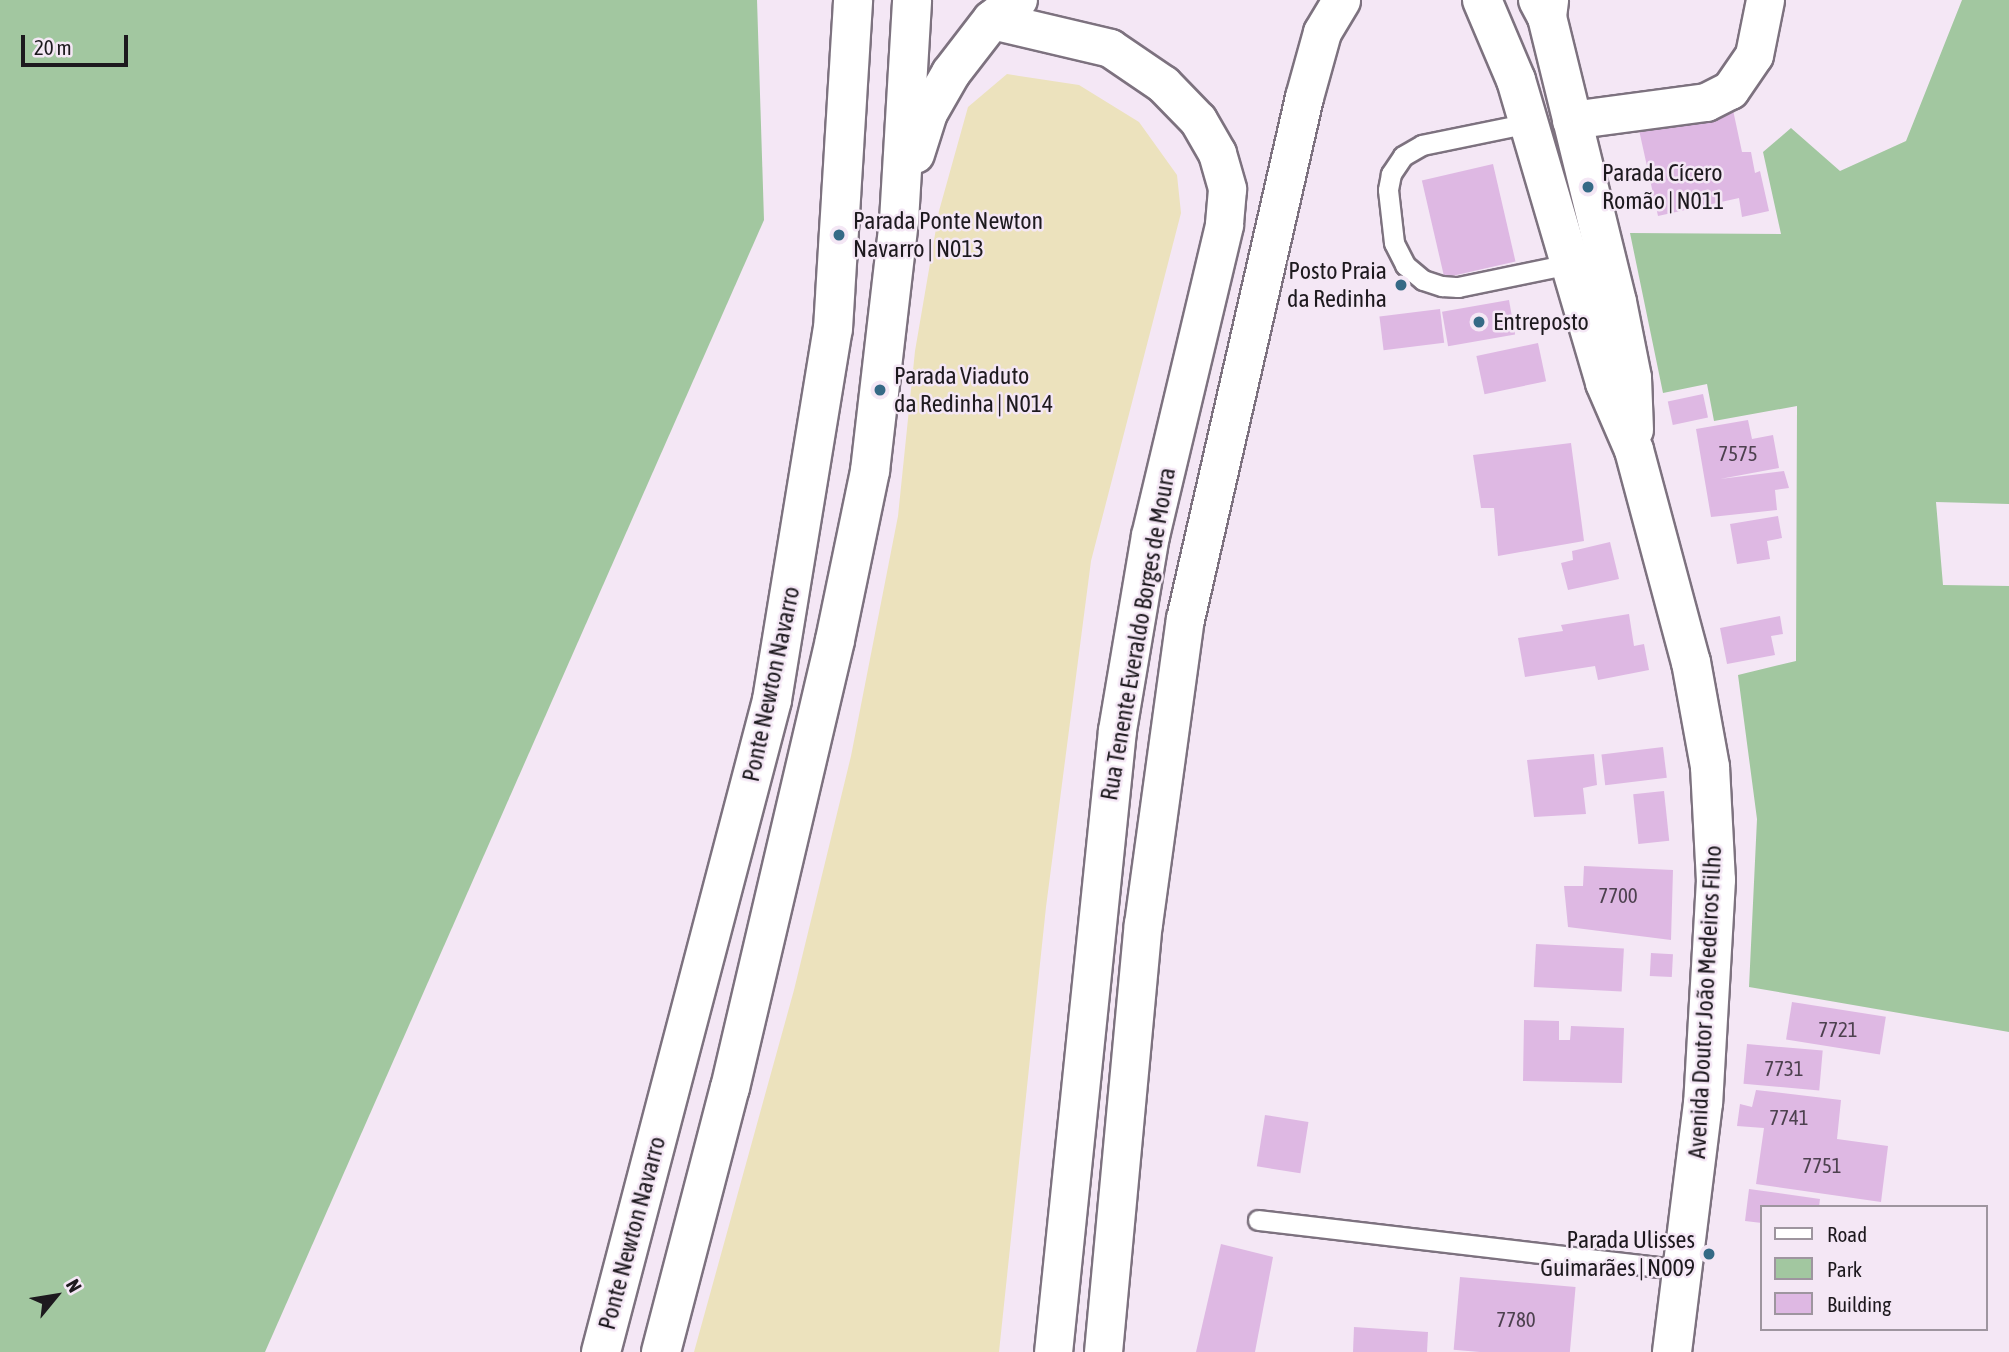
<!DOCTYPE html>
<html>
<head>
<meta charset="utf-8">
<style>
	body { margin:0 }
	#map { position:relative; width:2009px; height:1352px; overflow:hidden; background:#f4e7f5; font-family:"Asap Condensed",sans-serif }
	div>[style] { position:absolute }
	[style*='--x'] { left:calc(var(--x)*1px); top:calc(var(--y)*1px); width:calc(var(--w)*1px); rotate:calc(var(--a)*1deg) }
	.green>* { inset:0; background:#a2c7a0 }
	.sand>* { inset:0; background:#ece2bd }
	.building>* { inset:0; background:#deb8e3; transform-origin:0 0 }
	.roads { filter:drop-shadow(2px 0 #7d727f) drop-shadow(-2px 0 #7d727f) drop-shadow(0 2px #7d727f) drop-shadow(0 -2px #7d727f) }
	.lane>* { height:19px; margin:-9.5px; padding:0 9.5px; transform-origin:9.5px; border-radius:9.5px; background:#fff }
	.street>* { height:37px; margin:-18.5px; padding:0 18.5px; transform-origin:18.5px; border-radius:18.5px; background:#fff }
	.secondary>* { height:38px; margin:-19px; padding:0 19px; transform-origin:19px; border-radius:19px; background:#fff }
	.primary>* { height:38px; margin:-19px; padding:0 19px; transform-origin:19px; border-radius:19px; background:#fff }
	.dots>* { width:19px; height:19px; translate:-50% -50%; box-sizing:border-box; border:4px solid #f4e7f5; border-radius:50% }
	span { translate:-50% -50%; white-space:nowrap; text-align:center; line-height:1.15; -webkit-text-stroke:5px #f4e7f5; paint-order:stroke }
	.number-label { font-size:21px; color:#4d414f }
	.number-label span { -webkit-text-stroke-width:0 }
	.poi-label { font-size:24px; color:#1d191e }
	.left { translate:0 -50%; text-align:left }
	.right { translate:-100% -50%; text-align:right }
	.street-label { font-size:24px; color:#1d191e }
	.legend { position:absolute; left:1760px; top:1205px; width:228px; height:126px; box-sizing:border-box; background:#f4e7f5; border:2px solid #9e959f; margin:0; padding:9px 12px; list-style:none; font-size:21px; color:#1d191e }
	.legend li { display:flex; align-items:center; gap:14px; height:35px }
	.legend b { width:35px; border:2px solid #9e959f }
	.north { position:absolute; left:21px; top:1261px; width:70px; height:70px; -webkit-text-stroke:5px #f4e7f5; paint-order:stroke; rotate:60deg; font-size:19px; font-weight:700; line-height:28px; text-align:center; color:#1d191e }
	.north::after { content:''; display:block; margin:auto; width:24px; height:32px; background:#1d191e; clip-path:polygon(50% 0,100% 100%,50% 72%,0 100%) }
	.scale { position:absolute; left:21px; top:35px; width:107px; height:32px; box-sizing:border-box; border:4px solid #1d191e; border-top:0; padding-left:9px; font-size:21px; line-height:24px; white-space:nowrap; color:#1d191e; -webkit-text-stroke:5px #f4e7f5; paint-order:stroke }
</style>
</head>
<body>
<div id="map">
	<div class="green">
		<div style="clip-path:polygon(0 0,757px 0,764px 220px,265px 1352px,0 1352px)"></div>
		<div style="clip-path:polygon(1962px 0,2009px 0,2009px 504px,1936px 502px,1943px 585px,2009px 586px,2009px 1032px,1749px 987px,1757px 819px,1738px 675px,1796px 661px,1797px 406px,1714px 421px,1707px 384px,1663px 393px,1630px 233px,1781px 234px,1763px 152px,1791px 128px,1840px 171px,1906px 141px)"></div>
	</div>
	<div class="sand">
		<div style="clip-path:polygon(1007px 74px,1079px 85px,1139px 122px,1177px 175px,1181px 213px,1091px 561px,1046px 907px,999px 1352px,694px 1352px,794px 990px,851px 756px,898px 516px,915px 351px,939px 211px,968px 107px)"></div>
	</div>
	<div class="building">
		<div style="clip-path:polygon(1733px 110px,1742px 152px,1751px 152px,1755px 173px,1760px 171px,1769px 211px,1742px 217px,1739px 198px,1658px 216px,1639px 130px)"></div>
		<div style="left:1493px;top:164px;width:100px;height:73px;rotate:77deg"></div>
		<div style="left:1509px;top:300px;width:35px;height:68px;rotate:80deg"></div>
		<div style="left:1440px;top:309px;width:34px;height:61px;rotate:83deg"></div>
		<div style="left:1538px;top:343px;width:39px;height:63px;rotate:78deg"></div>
		<div style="left:1703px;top:394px;width:24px;height:36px;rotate:78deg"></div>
		<div style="clip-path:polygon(1748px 420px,1752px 439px,1773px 435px,1779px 468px,1720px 479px,1784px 471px,1789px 488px,1775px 490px,1777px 510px,1711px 517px,1696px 429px)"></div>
		<div style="clip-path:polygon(1571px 443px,1584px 541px,1498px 556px,1494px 508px,1481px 508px,1473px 455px)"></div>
		<div style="clip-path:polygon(1778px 516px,1782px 538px,1767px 541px,1770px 559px,1737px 564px,1730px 524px)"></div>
		<div style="clip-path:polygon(1610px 542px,1619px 579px,1568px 590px,1561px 563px,1573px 560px,1572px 551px)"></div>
		<div style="clip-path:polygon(1629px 614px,1634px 646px,1644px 644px,1649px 670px,1598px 680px,1595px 666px,1525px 677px,1518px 638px,1563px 631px,1561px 625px)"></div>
		<div style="clip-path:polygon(1780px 616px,1783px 634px,1771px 636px,1775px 655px,1727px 664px,1720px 628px)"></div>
		<div style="left:1663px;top:747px;width:31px;height:62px;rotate:83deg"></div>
		<div style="clip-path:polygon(1594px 754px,1597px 785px,1583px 788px,1586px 814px,1534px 817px,1527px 760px)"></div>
		<div style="left:1664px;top:791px;width:50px;height:31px;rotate:84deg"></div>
		<div style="clip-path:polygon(1584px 866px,1673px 870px,1671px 940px,1568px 927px,1564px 886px,1583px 886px)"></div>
		<div style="left:1536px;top:944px;width:88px;height:43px;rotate:3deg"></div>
		<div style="left:1651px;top:953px;width:22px;height:23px;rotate:3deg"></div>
		<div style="left:1792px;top:1002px;width:95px;height:38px;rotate:9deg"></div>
		<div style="clip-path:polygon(1524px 1020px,1559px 1021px,1559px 1040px,1570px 1040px,1571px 1026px,1624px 1028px,1622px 1083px,1523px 1081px)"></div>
		<div style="left:1747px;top:1044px;width:76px;height:40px;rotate:5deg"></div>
		<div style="clip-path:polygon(1756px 1090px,1841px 1100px,1837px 1139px,1888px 1146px,1881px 1202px,1756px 1184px,1764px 1128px,1737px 1126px,1740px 1104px,1752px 1107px)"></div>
		<div style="left:1265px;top:1115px;width:44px;height:52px;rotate:9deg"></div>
		<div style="clip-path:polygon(1749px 1189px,1820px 1199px,1819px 1207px,1762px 1207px,1762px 1223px,1745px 1221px)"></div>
		<div style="clip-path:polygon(1221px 1244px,1273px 1257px,1255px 1352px,1196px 1352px)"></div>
		<div style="left:1460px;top:1277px;width:116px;height:73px;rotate:5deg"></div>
		<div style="clip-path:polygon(1354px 1327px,1428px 1332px,1427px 1352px,1353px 1352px)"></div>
	</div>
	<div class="roads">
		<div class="lane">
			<div style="--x:1529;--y:123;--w:109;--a:168.4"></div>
			<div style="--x:1422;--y:145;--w:22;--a:150"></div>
			<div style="--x:1403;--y:156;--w:22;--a:124"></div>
			<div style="--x:1391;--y:174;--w:16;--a:101"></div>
			<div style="--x:1388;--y:190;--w:53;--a:83.5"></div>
			<div style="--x:1394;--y:243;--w:25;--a:63"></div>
			<div style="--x:1405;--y:265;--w:23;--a:40"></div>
			<div style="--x:1423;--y:280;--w:20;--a:18"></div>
			<div style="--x:1442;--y:286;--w:16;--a:4"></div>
			<div style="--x:1458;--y:287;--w:113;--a:-11.7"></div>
			<div style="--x:1258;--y:1220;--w:427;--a:6.7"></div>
		</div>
		<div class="street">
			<div style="--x:992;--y:20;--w:121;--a:13.3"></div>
			<div style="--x:1110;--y:48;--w:64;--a:34.2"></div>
			<div style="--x:1163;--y:84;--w:50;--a:45.8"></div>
			<div style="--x:1198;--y:120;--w:38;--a:60"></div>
			<div style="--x:1217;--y:153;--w:37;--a:74"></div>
			<div style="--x:1227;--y:189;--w:36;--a:95"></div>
			<div style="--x:1224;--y:225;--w:319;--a:103.4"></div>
			<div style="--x:1150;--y:535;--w:198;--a:99.6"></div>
			<div style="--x:1117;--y:730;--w:625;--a:95.87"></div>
			<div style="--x:1571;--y:120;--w:136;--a:-7.6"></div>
			<div style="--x:1706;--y:102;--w:27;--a:-27"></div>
			<div style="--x:1730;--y:90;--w:42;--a:-55.6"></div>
			<div style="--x:1754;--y:55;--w:56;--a:-78.7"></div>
			<div style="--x:1103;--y:1352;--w:430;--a:-84.7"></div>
			<div style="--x:1143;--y:924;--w:308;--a:-82.2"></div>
			<div style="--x:1185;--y:619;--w:535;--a:-77.16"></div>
			<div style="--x:1304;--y:97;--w:67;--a:-74.5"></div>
			<div style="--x:1322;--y:32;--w:37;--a:-59"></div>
		</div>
		<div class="secondary">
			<div style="--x:1482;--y:0;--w:87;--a:67"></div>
			<div style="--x:1516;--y:80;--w:316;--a:73.6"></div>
			<div style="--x:1605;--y:383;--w:73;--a:66.6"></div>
			<div style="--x:1634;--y:450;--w:220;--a:75"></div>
			<div style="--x:1691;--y:662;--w:107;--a:79.7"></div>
			<div style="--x:1710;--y:767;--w:113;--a:87"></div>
			<div style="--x:1716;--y:880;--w:223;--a:93.3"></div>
			<div style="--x:1703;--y:1103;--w:251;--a:97.1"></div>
			<div style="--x:1538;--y:0;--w:19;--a:62"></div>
			<div style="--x:1547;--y:17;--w:293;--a:76.2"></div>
			<div style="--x:1617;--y:302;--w:77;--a:78.8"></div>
			<div style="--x:1632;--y:378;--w:52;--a:87.8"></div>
		</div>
		<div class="primary">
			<div style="--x:1547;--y:17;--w:17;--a:-83"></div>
			<div style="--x:915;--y:154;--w:43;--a:-72.4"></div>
			<div style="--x:928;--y:113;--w:46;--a:-60.1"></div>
			<div style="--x:951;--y:73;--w:67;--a:-52.3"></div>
			<div style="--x:992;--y:20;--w:33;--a:-38"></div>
			<div style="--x:601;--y:1352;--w:674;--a:-75.3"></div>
			<div style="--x:772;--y:700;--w:376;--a:-80.7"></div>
			<div style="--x:833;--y:329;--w:330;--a:-86.5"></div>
			<div style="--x:661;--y:1352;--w:273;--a:-75.4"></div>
			<div style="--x:730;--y:1088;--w:460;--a:-76.8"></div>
			<div style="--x:835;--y:640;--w:173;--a:-78.3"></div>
			<div style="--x:870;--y:471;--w:252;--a:-83.4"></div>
			<div style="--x:899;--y:221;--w:221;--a:-86.6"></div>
		</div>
	</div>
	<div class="dots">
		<div style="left:1588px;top:187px;background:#356a86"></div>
		<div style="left:839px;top:235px;background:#356a86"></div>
		<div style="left:1401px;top:285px;background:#356a86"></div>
		<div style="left:1479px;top:322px;background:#356a86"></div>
		<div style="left:880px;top:390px;background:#356a86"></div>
		<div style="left:1709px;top:1254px;background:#356a86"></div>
	</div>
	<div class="number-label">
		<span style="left:1738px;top:453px">7575</span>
		<span style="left:1618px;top:895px">7700</span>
		<span style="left:1838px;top:1029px">7721</span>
		<span style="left:1784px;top:1068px">7731</span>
		<span style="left:1789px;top:1117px">7741</span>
		<span style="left:1822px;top:1165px">7751</span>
		<span style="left:1516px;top:1319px">7780</span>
	</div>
	<div class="poi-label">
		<span class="left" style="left:1602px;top:187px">Parada Cícero<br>Romão | N011</span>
		<span class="left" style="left:853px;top:235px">Parada Ponte Newton<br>Navarro | N013</span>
		<span class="right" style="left:1387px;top:285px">Posto Praia<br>da Redinha</span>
		<span class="left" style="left:1493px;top:322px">Entreposto</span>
		<span class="left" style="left:894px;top:390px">Parada Viaduto<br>da Redinha | N014</span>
		<span class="right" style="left:1695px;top:1254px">Parada Ulisses<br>Guimarães | N009</span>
	</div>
	<div class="street-label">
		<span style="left:1138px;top:634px;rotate:-80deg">Rua Tenente Everaldo Borges de Moura</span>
		<span style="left:771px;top:684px;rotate:-78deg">Ponte Newton Navarro</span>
		<span style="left:1705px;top:1002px;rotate:-87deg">Avenida Doutor João Medeiros Filho</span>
		<span style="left:632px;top:1233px;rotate:-75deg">Ponte Newton Navarro</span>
	</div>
	<ul class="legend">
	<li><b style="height:9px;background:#fff"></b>Road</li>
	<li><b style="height:19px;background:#a2c7a0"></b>Park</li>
	<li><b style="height:19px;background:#deb8e3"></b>Building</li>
	</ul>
	<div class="north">N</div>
	<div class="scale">20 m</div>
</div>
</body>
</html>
